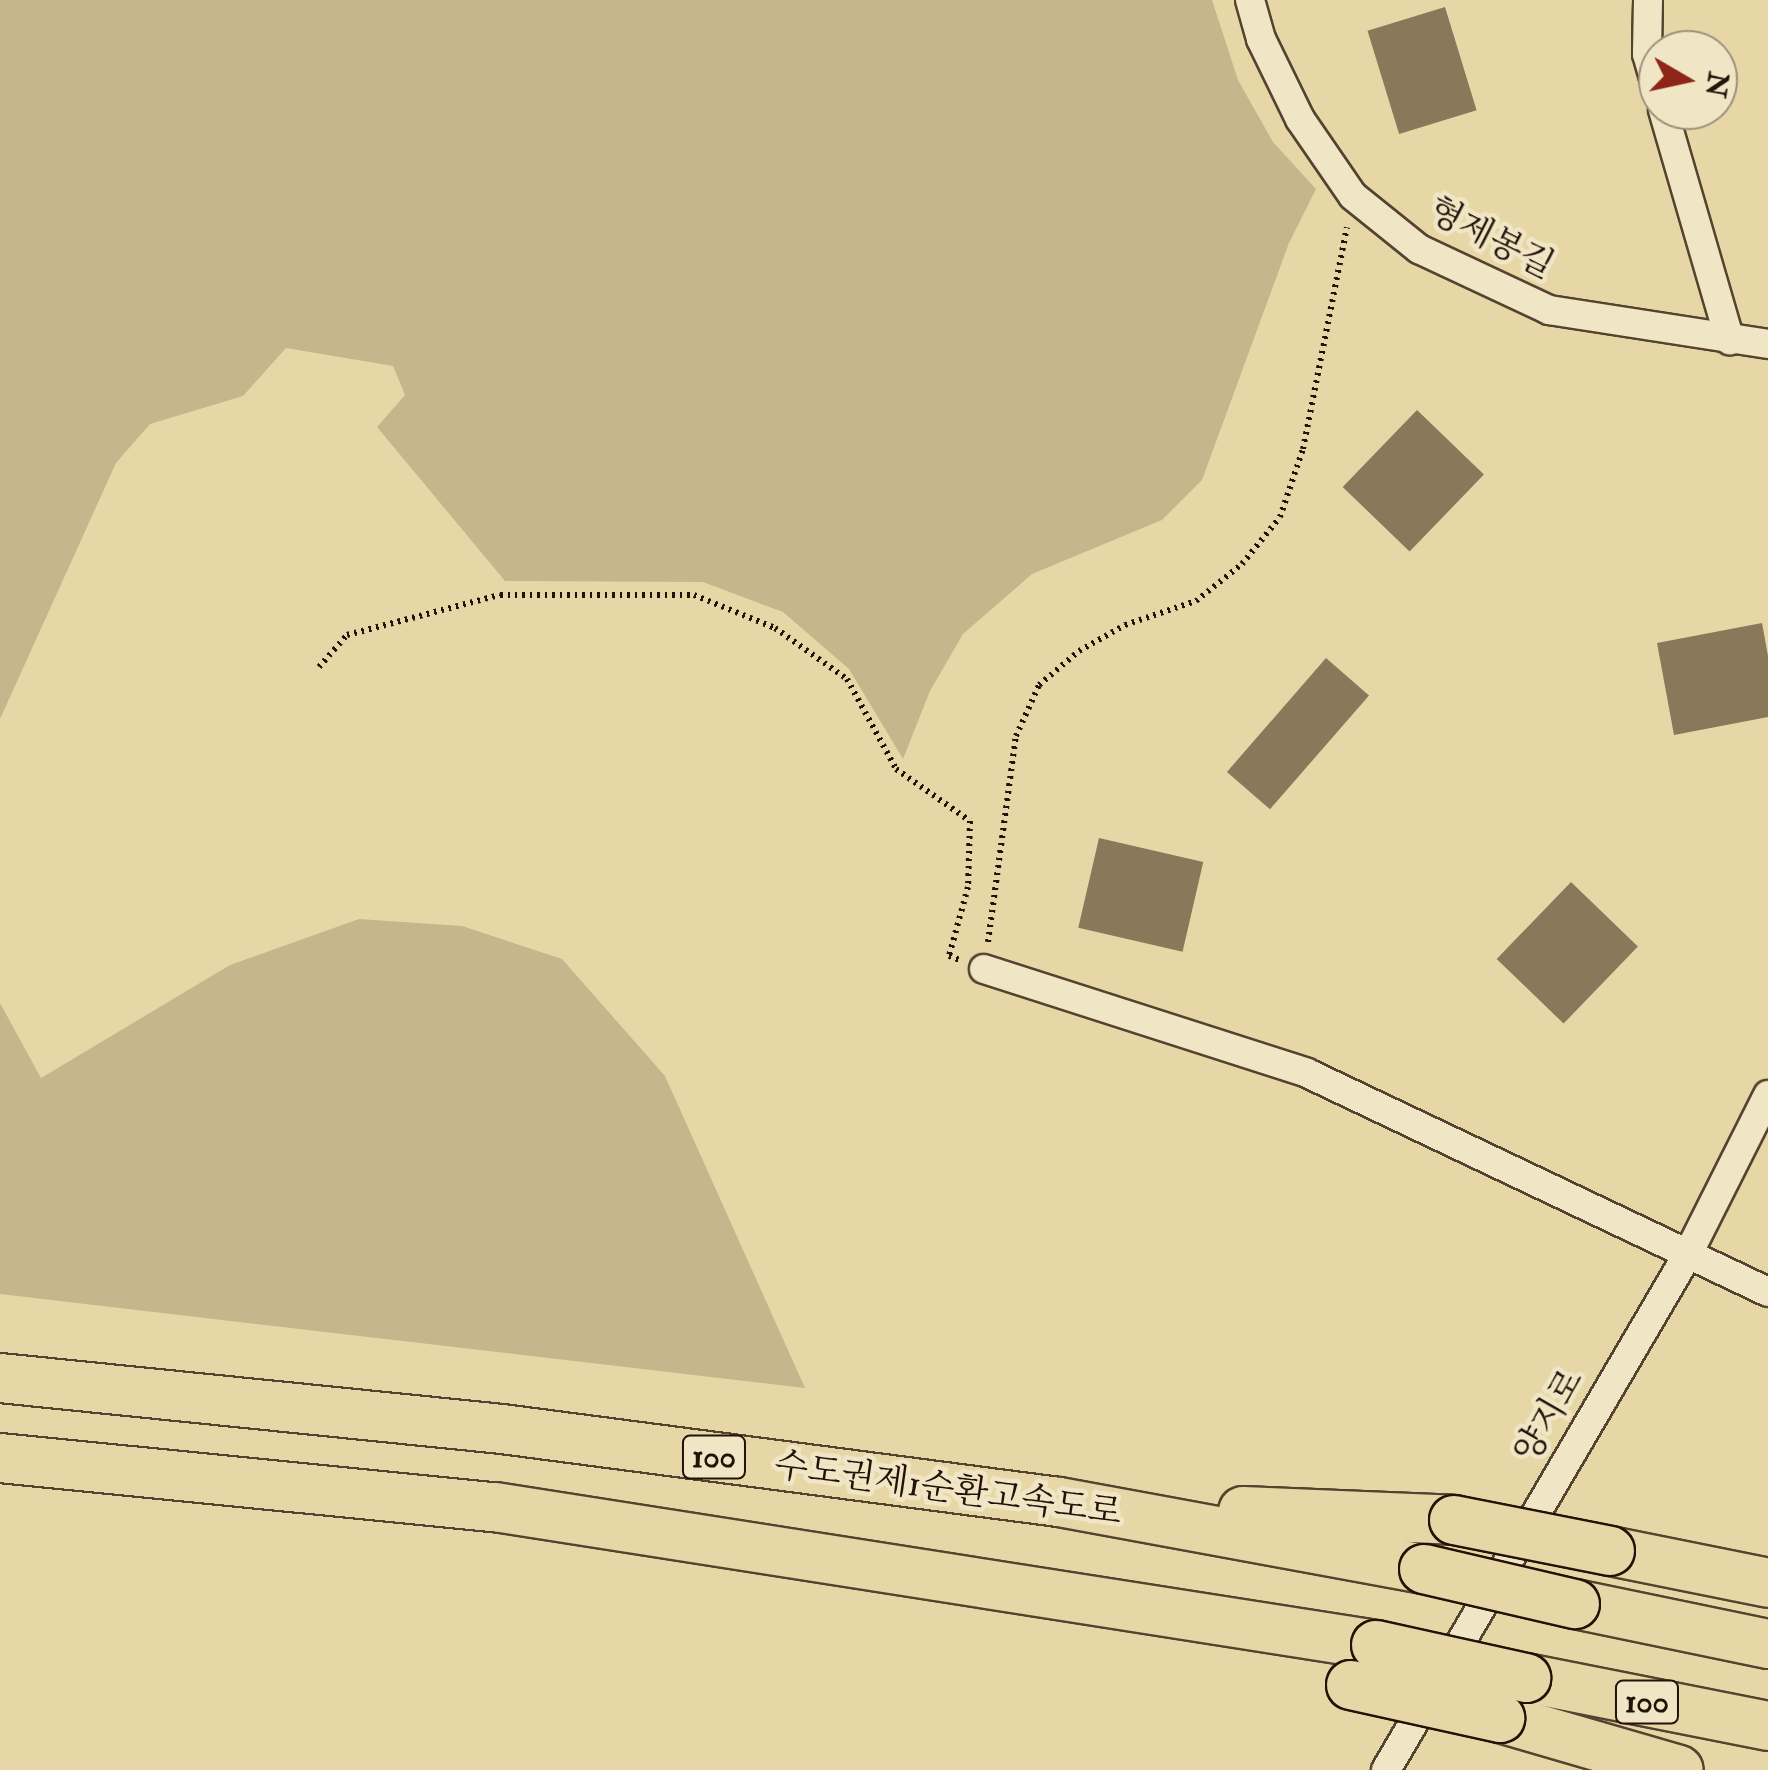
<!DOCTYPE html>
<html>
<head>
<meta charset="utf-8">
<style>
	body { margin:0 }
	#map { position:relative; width:1768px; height:1770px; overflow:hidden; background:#e8d7a6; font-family:"IM FELL Double Pica","Noto Serif KR",serif }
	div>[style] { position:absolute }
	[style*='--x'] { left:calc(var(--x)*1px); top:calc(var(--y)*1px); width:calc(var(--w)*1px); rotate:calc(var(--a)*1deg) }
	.green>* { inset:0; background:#c7b68b }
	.building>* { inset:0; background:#89785a; transform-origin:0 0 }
	.path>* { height:6px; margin-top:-3px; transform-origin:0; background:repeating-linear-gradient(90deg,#231207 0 2.5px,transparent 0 7.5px) }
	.roads { filter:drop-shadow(2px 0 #54432f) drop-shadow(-2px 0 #54432f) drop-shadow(0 2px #54432f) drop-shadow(0 -2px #54432f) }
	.street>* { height:28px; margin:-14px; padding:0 14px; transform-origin:14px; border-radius:14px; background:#f0e5c5 }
	.highway>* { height:48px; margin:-24px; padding:0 24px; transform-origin:24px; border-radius:24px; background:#e8d7a6 }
	.bridges { filter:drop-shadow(2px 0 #231207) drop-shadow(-2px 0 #231207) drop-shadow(0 2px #231207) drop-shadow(0 -2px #231207) }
	.highway-bridge>* { height:48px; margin:-24px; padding:0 24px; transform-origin:24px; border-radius:24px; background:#e8d7a6 }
	span { translate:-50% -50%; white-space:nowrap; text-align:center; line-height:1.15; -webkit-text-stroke:9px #f0e5c5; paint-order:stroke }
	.shield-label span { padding:2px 8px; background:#f0e5c5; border:2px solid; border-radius:8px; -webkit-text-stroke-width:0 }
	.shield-label { font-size:32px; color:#231207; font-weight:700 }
	.street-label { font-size:35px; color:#231207 }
	.north { position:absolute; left:1638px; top:30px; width:100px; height:100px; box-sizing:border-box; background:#f0e5c5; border:2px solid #9e9179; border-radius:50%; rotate:99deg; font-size:28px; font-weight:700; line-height:40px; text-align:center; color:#231207 }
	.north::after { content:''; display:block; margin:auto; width:35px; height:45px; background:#8f2418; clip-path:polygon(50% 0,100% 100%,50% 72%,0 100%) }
</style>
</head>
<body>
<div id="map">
	<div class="green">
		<div style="clip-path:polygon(0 0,1212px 0,1238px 80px,1273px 142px,1316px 189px,1289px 243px,1202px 480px,1162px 520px,1032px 574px,963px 634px,930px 691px,903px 759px,849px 669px,783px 612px,703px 582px,505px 581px,377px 427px,405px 395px,393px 366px,286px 348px,243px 396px,150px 424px,116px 463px,0 719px)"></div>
		<div style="clip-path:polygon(359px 919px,462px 926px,562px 959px,665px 1076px,805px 1388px,0 1294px,0 1003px,41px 1078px,230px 965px)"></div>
	</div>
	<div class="building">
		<div style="left:1445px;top:7px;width:108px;height:81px;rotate:73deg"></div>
		<div style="left:1417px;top:410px;width:93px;height:107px;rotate:44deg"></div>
		<div style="clip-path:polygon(1762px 623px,1768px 656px,1768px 717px,1674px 735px,1657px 643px)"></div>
		<div style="left:1326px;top:658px;width:57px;height:151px;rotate:41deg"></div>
		<div style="left:1099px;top:838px;width:107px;height:92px;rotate:13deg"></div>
		<div style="left:1571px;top:882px;width:93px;height:107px;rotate:44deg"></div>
	</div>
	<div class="path">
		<div style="--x:319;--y:667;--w:43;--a:-48.8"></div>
		<div style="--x:347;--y:635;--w:158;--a:-14.7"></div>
		<div style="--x:500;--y:595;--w:194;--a:0"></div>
		<div style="--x:694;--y:595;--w:87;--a:22.2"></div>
		<div style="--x:775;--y:628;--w:88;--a:35.3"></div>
		<div style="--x:847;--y:679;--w:102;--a:61.4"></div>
		<div style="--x:896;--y:769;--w:90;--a:35.1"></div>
		<div style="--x:970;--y:821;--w:66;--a:91.7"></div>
		<div style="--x:968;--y:887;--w:72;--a:105.4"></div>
		<div style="--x:949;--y:956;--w:12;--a:20"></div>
		<div style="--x:988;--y:942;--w:208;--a:-82.3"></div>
		<div style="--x:1016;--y:736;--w:56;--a:-65.7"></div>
		<div style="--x:1039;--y:685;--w:52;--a:-40.4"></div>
		<div style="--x:1079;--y:651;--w:53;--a:-29.5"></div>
		<div style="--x:1125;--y:625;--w:75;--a:-18.7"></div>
		<div style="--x:1196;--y:601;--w:59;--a:-38.8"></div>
		<div style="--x:1242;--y:564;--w:60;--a:-51"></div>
		<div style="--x:1280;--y:517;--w:72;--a:-71.3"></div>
		<div style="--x:1303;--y:449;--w:226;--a:-78.8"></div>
	</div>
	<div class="roads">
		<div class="street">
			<div style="--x:1250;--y:0;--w:41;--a:74.2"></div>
			<div style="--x:1261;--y:39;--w:89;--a:64"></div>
			<div style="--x:1300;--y:119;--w:93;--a:55.5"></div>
			<div style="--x:1353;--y:196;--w:85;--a:38.8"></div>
			<div style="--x:1419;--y:249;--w:144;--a:25.1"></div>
			<div style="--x:1549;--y:310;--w:222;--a:8.8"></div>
			<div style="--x:1648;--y:0;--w:54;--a:91.1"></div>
			<div style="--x:1647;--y:54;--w:40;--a:74"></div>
			<div style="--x:1663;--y:110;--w:240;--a:73.8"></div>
			<div style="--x:984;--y:969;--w:339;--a:17.8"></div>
			<div style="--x:1307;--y:1073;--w:510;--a:25.41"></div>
			<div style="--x:1386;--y:1770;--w:598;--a:-59.66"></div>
			<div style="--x:1688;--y:1254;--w:178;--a:-63.3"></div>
		</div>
		<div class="highway">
			<div style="--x:0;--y:1378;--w:505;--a:5.8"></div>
			<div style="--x:502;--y:1429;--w:562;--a:7.47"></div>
			<div style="--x:1059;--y:1502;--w:371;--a:10.4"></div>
			<div style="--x:0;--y:1458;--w:497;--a:5.7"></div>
			<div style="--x:495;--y:1507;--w:892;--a:8.9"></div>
			<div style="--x:1243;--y:1511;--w:211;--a:2.4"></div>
			<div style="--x:1610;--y:1551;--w:161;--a:11.4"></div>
			<div style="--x:1575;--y:1604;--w:197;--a:11.7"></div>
			<div style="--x:1526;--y:1678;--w:247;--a:11.2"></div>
			<div style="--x:1500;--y:1718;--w:186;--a:16.2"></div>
		</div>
	</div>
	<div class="bridges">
		<div class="highway-bridge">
			<div style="--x:1454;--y:1520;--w:159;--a:11.2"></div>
			<div style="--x:1424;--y:1569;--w:155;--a:13.1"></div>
			<div style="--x:1376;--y:1645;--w:154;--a:12.4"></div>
			<div style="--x:1351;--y:1685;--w:153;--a:12.5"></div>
		</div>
	</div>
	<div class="shield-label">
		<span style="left:714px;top:1457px">100</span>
		<span style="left:1647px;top:1702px">100</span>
	</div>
	<div class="street-label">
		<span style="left:1491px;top:238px;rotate:27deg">형제봉길</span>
		<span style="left:1549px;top:1416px;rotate:-60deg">양지로</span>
		<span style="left:948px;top:1489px;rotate:8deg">수도권제1순환고속도로</span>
	</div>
	<div class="north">N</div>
</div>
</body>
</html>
